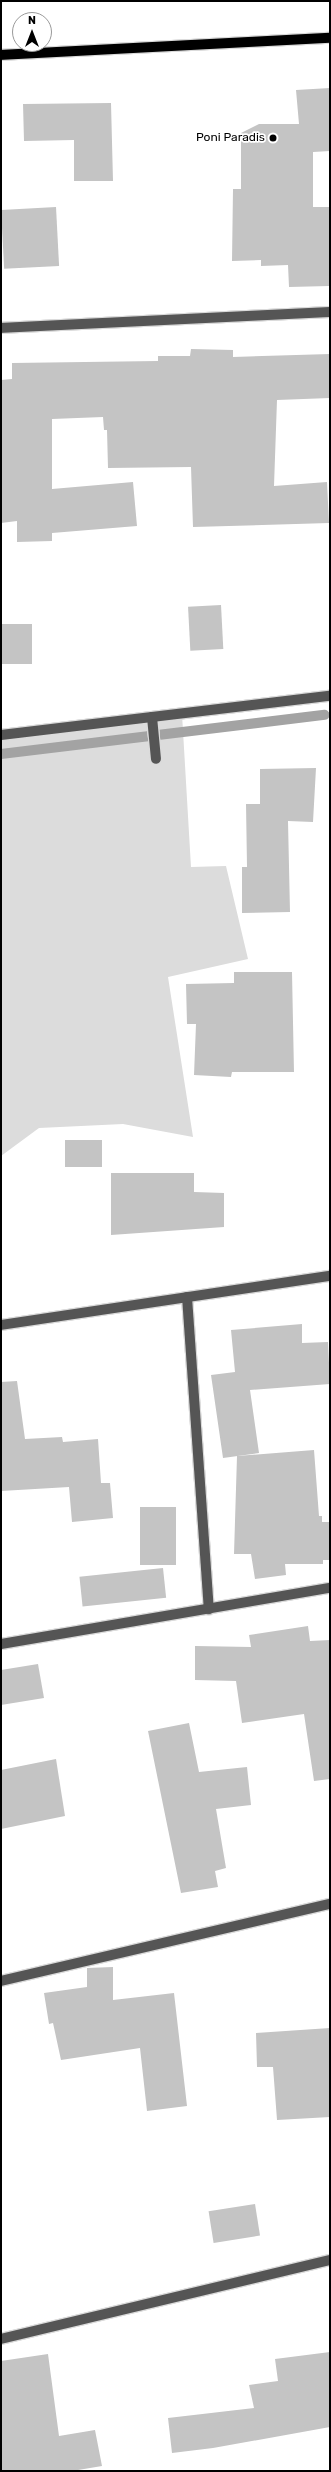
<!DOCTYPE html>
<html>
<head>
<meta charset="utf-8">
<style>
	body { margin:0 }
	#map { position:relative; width:331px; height:2472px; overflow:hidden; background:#fff; font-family:Rubik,sans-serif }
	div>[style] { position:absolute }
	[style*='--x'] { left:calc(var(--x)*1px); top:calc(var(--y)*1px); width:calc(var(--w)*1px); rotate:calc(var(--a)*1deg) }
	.green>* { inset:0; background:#dcdcdc }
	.stream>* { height:10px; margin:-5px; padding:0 5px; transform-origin:5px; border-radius:5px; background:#a3a3a3 }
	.building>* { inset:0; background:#c4c4c4; transform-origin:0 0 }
	.roads { filter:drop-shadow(1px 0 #dbdbdb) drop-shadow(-1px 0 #dbdbdb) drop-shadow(0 1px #dbdbdb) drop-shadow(0 -1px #dbdbdb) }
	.minor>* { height:10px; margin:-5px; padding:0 5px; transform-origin:5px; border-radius:5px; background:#555 }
	.major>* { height:10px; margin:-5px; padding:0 5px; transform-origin:5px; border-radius:5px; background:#000 }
	.dots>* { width:11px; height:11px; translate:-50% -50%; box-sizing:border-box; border:2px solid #fff; border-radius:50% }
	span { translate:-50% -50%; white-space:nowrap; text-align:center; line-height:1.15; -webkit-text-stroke:3.5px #fff; paint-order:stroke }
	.poi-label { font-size:12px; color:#000 }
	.right { translate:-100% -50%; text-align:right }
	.frame { position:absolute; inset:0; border:2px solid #000; pointer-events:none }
	.north { position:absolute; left:12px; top:12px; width:40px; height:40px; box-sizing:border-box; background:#fff; border:1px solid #999; border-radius:50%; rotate:0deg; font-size:11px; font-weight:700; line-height:16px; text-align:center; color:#000 }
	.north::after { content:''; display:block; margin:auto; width:14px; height:18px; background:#000; clip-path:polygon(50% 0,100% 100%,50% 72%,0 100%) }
</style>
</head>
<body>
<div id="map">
	<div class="green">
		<div style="clip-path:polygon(182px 714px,191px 867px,226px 866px,248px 959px,168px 977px,193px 1137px,123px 1124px,39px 1128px,1px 1156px,1px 735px)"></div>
	</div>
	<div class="stream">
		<div style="--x:1;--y:754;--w:326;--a:-6.9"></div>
	</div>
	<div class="building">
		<div style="clip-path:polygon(330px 88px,330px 151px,313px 152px,313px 207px,330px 207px,329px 286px,289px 287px,288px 265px,261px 266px,261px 260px,232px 261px,233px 189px,241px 189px,241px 133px,259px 124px,299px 124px,296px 90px)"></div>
		<div style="clip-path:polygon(111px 103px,113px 181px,74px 181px,74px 140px,24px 141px,23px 104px)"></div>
		<div style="left:56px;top:207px;width:59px;height:55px;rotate:87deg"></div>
		<div style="clip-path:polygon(191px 349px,233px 350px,233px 357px,330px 354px,330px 398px,277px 400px,274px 486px,327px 482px,329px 523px,193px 527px,191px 467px,108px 468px,107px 430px,104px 430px,103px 417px,52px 419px,52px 489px,133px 482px,137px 526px,52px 533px,52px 541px,17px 542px,17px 521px,1px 523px,1px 380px,12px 379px,12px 363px,158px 361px,158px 356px,190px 356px)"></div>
		<div style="left:221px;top:605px;width:44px;height:33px;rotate:87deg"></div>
		<div style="left:1px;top:624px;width:31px;height:40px"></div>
		<div style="clip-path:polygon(316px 768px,313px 822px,288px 821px,290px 912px,242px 913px,242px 867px,247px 867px,246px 804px,260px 804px,260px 769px)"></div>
		<div style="clip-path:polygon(234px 972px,292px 972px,294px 1072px,232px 1072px,231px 1077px,194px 1075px,196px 1024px,187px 1024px,186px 984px,234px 983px)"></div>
		<div style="left:102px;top:1140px;width:27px;height:37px;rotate:90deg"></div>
		<div style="clip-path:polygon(111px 1173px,194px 1173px,194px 1192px,224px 1193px,224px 1227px,111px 1235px)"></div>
		<div style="clip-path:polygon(302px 1324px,302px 1343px,328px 1342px,330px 1384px,250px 1390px,259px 1453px,223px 1458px,211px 1375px,235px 1372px,231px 1330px)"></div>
		<div style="clip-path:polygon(17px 1381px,25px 1439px,62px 1437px,63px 1442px,98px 1439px,101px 1483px,110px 1483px,113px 1518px,72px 1522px,69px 1487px,1px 1491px,1px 1382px)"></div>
		<div style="clip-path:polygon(314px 1450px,319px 1516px,322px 1516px,322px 1522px,330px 1522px,330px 1560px,323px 1560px,323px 1564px,285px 1564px,286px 1575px,255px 1579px,251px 1554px,234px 1554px,237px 1456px)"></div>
		<div style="left:140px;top:1507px;width:36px;height:58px"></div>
		<div style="left:163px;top:1568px;width:30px;height:84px;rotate:84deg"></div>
		<div style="clip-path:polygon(308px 1626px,310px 1641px,330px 1640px,330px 1779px,314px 1781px,304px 1714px,242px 1723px,236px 1681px,195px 1680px,195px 1646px,251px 1647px,249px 1635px)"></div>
		<div style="clip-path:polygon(38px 1664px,44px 1698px,1px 1705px,1px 1670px)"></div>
		<div style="clip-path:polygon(189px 1723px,199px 1772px,247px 1767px,251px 1805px,216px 1809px,226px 1868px,215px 1871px,218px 1887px,181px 1893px,148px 1731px)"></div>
		<div style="clip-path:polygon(56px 1759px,65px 1816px,1px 1829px,1px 1770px)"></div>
		<div style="clip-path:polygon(113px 1967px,113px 2000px,174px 1993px,187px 2106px,147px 2111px,140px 2048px,61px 2060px,53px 2023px,49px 2024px,44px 1993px,87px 1987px,87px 1968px)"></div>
		<div style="clip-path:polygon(330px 2028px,330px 2117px,277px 2120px,273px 2067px,257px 2067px,256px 2033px)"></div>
		<div style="left:255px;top:2204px;width:32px;height:47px;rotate:81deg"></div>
		<div style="clip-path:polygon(330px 2352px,330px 2427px,213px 2448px,172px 2453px,168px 2418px,254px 2408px,249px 2385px,278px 2381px,275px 2359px)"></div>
		<div style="clip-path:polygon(48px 2354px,59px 2436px,95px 2430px,102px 2466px,72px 2471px,1px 2471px,1px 2361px)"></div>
	</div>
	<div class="roads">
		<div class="minor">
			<div style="--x:1;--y:328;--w:329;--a:-2.8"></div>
			<div style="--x:152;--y:717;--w:42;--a:84.6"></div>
			<div style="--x:1;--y:735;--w:331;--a:-6.8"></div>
			<div style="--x:187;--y:1297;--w:313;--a:86"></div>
			<div style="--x:1;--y:1325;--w:333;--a:-8.5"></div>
			<div style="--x:1;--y:1644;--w:334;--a:-9.7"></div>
			<div style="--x:1;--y:1981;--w:338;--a:-13.2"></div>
			<div style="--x:1;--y:2339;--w:338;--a:-13.5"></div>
		</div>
		<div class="major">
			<div style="--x:1;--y:55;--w:329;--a:-3"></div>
		</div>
	</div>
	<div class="dots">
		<div style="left:273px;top:138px;background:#000"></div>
	</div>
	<div class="poi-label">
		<span class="right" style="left:265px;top:138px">Poni Paradis</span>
	</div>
	<div class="frame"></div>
	<div class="north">N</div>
</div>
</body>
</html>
